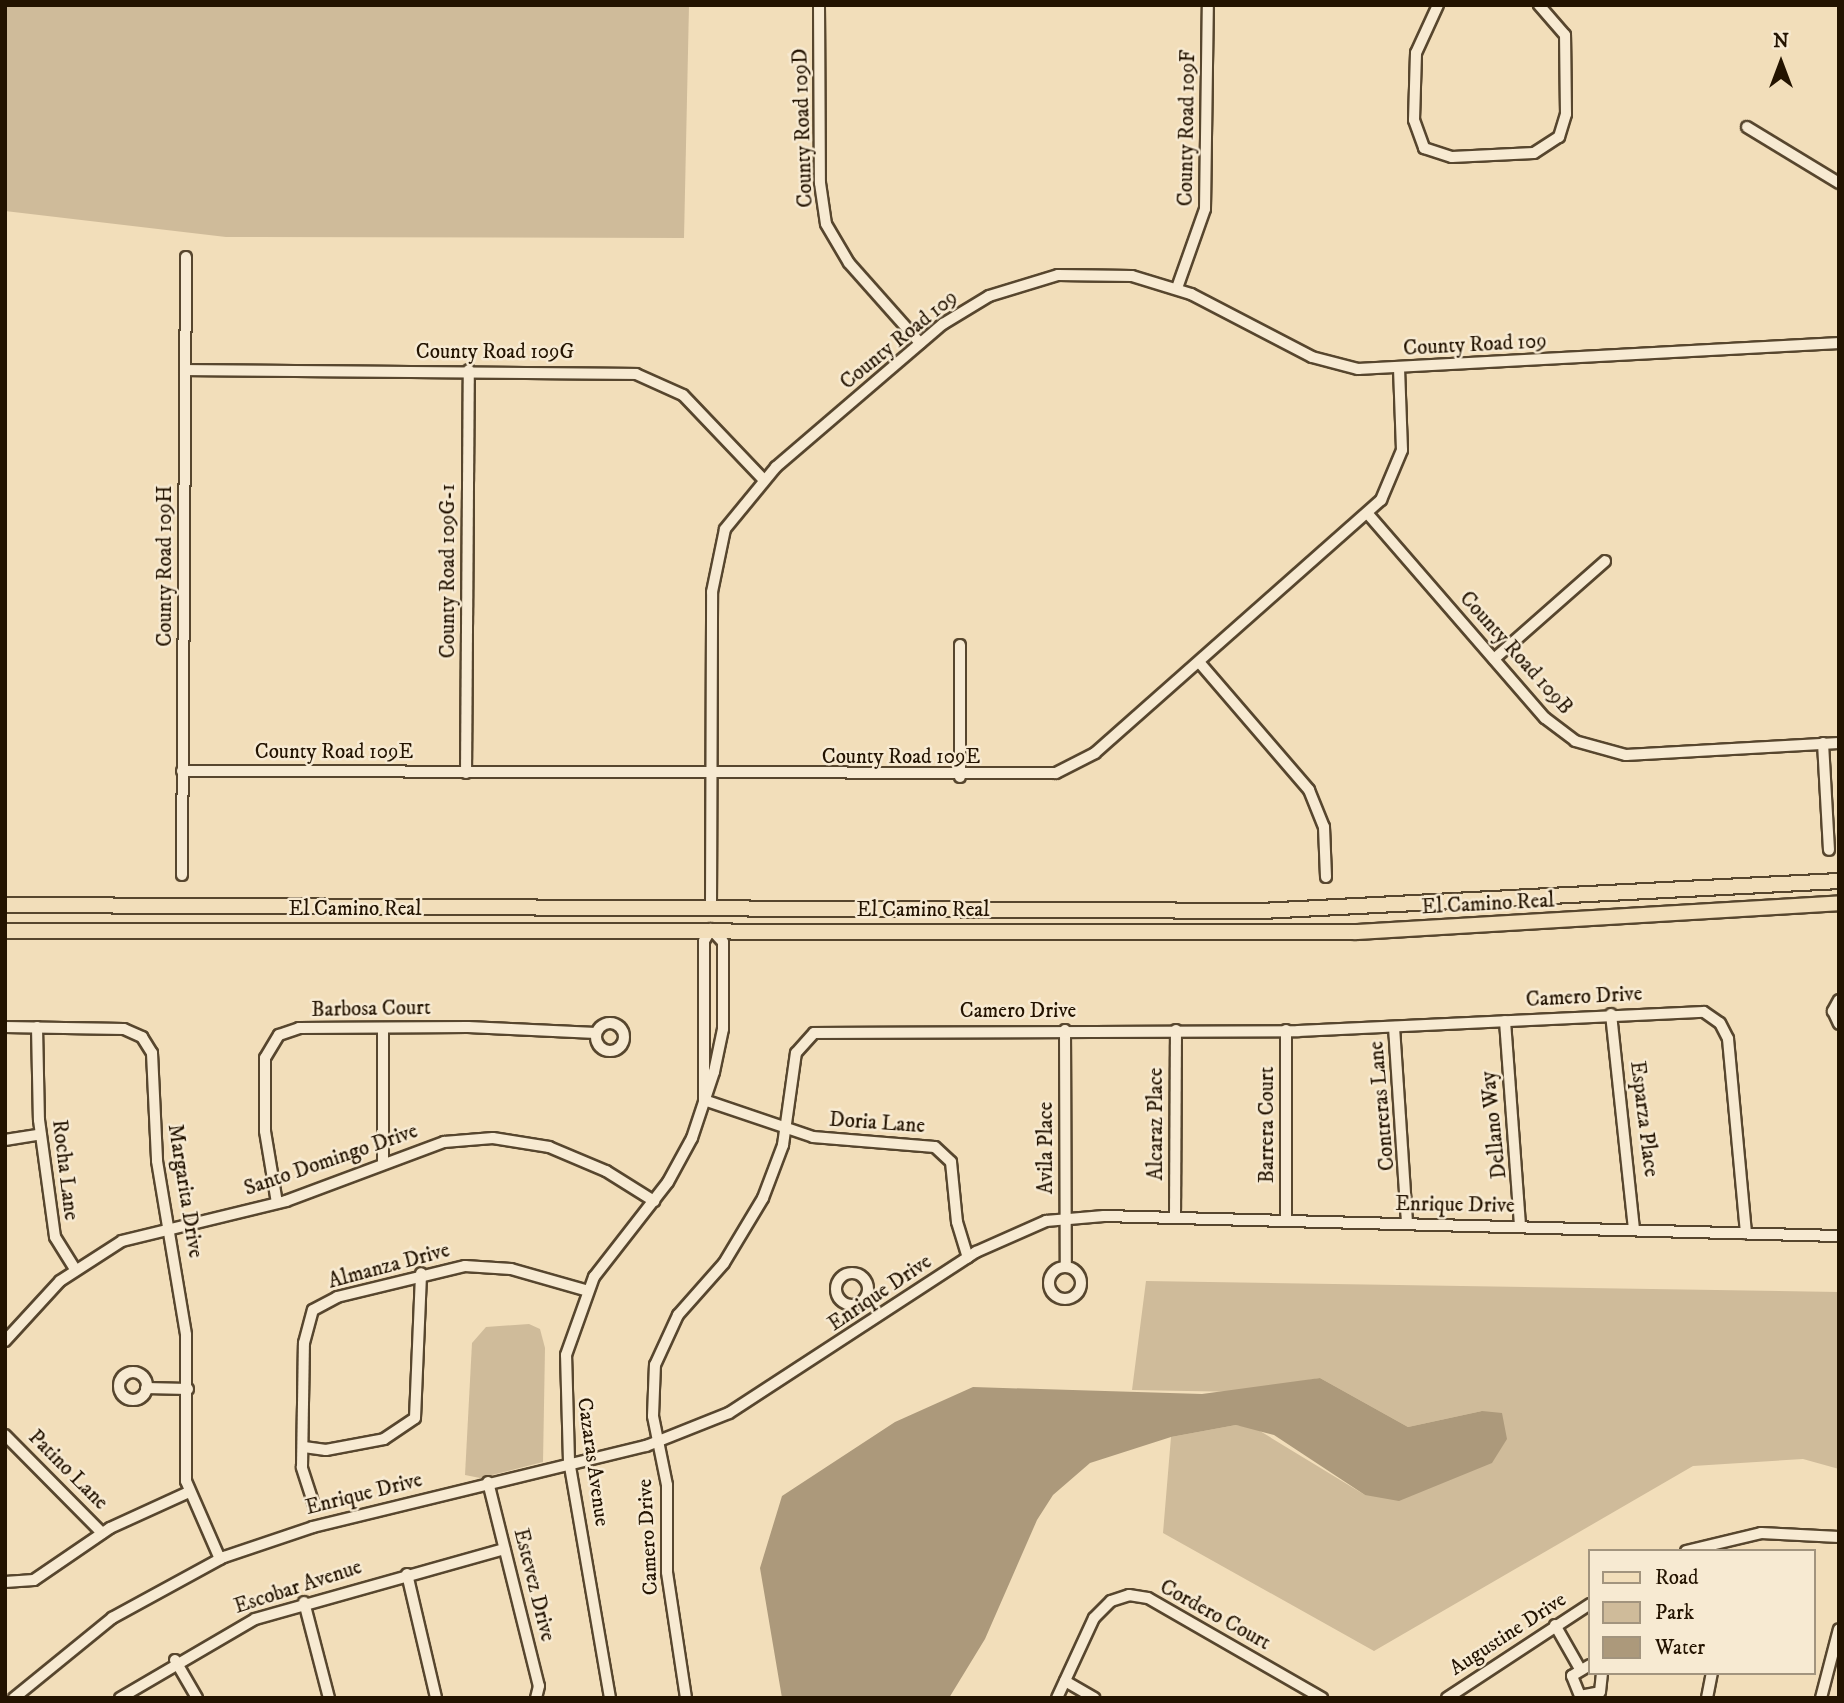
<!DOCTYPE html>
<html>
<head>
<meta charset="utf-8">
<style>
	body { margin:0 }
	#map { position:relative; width:1844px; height:1703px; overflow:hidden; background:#f2deba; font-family:"IM FELL DW Pica",serif }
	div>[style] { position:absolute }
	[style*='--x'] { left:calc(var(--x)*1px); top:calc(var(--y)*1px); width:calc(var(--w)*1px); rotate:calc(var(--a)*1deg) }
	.green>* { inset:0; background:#cfbb9a }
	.water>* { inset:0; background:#ac997b }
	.roads { filter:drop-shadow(2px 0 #57462e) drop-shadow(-2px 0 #57462e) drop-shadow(0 2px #57462e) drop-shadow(0 -2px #57462e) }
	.minor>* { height:10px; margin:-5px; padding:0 5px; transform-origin:5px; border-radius:5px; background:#f7ead2 }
	.minor>.ring { margin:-5px; padding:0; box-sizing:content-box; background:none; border:10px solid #f7ead2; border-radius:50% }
	.major>* { height:14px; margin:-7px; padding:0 7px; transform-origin:7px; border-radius:7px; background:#f2deba }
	span { translate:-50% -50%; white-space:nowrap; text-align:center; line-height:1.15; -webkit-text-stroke:5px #f7ead2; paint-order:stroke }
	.street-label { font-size:21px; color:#231300 }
	.frame { position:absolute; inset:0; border:7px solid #231300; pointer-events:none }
	.legend { position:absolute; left:1588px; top:1549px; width:228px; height:126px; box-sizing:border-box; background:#f7ead2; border:2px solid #a2947e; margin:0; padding:9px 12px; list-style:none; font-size:21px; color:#231300 }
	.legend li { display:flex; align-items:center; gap:14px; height:35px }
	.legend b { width:35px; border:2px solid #a2947e }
	.north { position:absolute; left:1746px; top:28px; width:70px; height:70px; -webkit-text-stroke:5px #f7ead2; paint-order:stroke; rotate:0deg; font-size:19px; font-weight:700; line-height:28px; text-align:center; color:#231300 }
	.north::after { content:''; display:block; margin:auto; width:24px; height:32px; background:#231300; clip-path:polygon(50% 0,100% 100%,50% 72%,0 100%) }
</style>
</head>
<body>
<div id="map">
	<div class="green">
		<div style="clip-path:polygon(5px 5px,689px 5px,684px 238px,226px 237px,5px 211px)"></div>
		<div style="clip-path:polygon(1146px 1281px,1839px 1292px,1839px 1469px,1803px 1459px,1693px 1466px,1374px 1651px,1163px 1533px,1171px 1437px,1236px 1425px,1255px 1428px,1365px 1495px,1482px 1411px,1408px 1427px,1320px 1378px,1243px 1392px,1132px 1390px)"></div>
		<div style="clip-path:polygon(529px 1324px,540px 1329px,545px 1348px,543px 1462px,480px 1478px,465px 1475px,472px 1343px,486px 1327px)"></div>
	</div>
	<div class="water">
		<div style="clip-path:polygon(1320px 1378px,1408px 1427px,1482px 1411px,1502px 1413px,1507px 1439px,1492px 1463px,1399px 1501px,1365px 1495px,1274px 1435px,1236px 1425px,1171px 1437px,1090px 1463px,1053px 1495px,1037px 1520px,985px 1639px,949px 1698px,782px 1698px,760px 1568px,782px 1496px,895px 1422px,973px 1387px,1202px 1394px)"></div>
	</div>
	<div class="roads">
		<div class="minor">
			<div style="--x:819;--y:5;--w:178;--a:89.7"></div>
			<div style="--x:820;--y:183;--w:41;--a:81.7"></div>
			<div style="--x:826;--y:224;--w:45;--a:59.5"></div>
			<div style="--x:849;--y:263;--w:107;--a:48.4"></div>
			<div style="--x:1438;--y:5;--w:53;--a:114.6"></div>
			<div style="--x:1416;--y:53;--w:67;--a:91.7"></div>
			<div style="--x:1414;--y:120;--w:30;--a:70"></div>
			<div style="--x:1424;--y:148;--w:29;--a:18"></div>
			<div style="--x:1452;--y:157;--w:82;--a:-2.8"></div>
			<div style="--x:1534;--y:153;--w:30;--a:-33"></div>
			<div style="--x:1559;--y:137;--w:24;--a:-73"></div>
			<div style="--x:1566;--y:114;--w:79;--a:-90.7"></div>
			<div style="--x:1565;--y:35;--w:40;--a:-131"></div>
			<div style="--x:1747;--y:127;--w:108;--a:31.3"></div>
			<div style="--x:1177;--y:288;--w:84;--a:-70.5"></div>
			<div style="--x:1205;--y:209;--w:204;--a:-89.2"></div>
			<div style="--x:185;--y:370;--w:451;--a:0.5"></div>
			<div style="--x:636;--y:374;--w:51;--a:24.1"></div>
			<div style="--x:683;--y:395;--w:116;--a:46.4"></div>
			<div style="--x:1368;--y:514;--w:270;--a:49.1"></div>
			<div style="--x:1545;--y:718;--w:38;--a:37"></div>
			<div style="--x:1575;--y:741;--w:53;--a:15.4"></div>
			<div style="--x:1626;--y:755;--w:213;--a:-3.2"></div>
			<div style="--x:1494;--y:659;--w:148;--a:-41.4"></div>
			<div style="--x:1199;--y:662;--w:169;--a:49.3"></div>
			<div style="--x:1309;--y:790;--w:40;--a:68"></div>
			<div style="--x:1324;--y:827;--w:50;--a:87.7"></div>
			<div style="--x:1823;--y:743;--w:107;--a:86.8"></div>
			<div style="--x:182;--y:771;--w:874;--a:0.13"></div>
			<div style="--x:1056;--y:773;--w:44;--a:-27.1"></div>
			<div style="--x:1095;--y:753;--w:382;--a:-41.5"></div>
			<div style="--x:1381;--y:500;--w:54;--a:-67.2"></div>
			<div style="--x:1402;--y:450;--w:82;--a:-92.1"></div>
			<div style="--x:466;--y:773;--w:403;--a:-89.6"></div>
			<div style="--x:960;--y:777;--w:132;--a:-90"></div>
			<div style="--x:182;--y:875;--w:618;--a:-89.63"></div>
			<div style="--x:711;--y:907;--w:315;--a:-89.8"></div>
			<div style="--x:712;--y:592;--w:64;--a:-78.3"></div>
			<div style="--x:725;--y:529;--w:80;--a:-50.6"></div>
			<div style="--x:776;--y:467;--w:220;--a:-40.6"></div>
			<div style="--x:943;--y:324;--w:54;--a:-31.3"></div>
			<div style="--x:989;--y:296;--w:72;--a:-16.9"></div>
			<div style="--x:1058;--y:275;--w:74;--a:0.8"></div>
			<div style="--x:1132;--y:276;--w:62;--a:17"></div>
			<div style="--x:1191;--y:294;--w:136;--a:27.5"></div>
			<div style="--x:1312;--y:357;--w:48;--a:14.6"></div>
			<div style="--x:1358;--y:369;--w:482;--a:-3.1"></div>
			<div style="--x:1839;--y:1000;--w:13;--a:119"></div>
			<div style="--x:1833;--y:1011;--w:14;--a:65"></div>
			<div style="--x:1611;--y:1014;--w:217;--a:83.9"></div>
			<div style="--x:1505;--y:1021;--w:206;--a:85.8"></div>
			<div class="ring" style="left:596px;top:1023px;width:18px;height:18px"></div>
			<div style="--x:5;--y:1027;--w:119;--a:1"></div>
			<div style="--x:124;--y:1029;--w:20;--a:24"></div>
			<div style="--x:142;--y:1037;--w:19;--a:58"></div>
			<div style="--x:152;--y:1053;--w:108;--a:87.3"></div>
			<div style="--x:157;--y:1161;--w:176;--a:80.5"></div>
			<div style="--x:186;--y:1335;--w:146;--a:90"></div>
			<div style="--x:186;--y:1481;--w:85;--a:66.4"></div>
			<div style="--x:37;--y:1027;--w:93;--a:88.8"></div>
			<div style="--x:39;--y:1120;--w:118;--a:82.2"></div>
			<div style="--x:55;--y:1237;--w:38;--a:58"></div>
			<div style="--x:1394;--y:1027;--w:196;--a:86.2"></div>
			<div style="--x:383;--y:1028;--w:133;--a:90"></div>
			<div style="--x:1065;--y:1030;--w:236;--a:89.8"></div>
			<div style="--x:1286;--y:1030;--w:190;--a:90"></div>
			<div style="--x:704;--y:1100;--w:115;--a:18.7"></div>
			<div style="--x:813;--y:1137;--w:122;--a:4.7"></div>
			<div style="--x:935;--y:1147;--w:22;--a:43"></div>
			<div style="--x:951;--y:1162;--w:60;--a:84.3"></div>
			<div style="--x:957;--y:1222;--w:37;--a:73"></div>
			<div style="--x:5;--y:1140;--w:36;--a:-9"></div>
			<div style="--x:277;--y:1203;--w:73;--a:-99.5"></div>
			<div style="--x:265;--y:1131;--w:73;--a:-90"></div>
			<div style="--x:265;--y:1058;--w:27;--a:-59"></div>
			<div style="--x:279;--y:1035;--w:21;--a:-19"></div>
			<div style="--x:299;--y:1028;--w:169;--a:-0.3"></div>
			<div style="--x:468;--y:1027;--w:128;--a:2.7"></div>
			<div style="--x:1175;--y:1218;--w:188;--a:-89.7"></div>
			<div class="ring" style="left:1049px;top:1267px;width:22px;height:22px"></div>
			<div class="ring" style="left:836px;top:1273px;width:22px;height:22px"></div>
			<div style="--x:5;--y:1341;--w:81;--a:-47.5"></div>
			<div style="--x:60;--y:1281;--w:74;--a:-32.8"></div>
			<div style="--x:122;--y:1241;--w:169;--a:-13.7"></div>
			<div style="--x:286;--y:1201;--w:169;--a:-20.5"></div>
			<div style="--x:444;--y:1142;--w:49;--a:-4.7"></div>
			<div style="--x:493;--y:1138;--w:57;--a:9.1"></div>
			<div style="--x:549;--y:1147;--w:62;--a:22.8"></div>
			<div style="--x:606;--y:1171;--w:57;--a:32"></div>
			<div class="ring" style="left:119px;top:1372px;width:18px;height:18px"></div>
			<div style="--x:146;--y:1388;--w:42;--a:1.4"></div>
			<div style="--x:5;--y:1435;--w:138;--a:45.3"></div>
			<div style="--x:304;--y:1447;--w:22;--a:8"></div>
			<div style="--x:326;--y:1450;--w:59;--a:-10.7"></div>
			<div style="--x:384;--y:1439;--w:37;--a:-34"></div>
			<div style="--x:415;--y:1418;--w:145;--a:-87.6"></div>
			<div style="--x:488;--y:1482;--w:210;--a:76"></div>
			<div style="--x:539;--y:1686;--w:12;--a:104"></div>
			<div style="--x:314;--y:1505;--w:40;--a:-108"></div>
			<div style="--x:302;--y:1467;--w:124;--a:-89.1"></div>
			<div style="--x:304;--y:1343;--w:34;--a:-75"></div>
			<div style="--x:313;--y:1310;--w:27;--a:-28"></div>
			<div style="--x:337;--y:1297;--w:132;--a:-13.6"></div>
			<div style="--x:465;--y:1266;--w:46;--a:3.7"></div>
			<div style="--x:511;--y:1269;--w:80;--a:15.9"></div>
			<div style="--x:1686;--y:1551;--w:77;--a:-13.5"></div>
			<div style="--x:1761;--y:1533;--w:78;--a:2.9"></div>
			<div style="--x:407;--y:1574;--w:127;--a:76.8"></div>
			<div style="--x:5;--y:1582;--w:29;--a:-4"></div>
			<div style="--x:34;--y:1580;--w:92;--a:-34.4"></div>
			<div style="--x:110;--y:1528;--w:87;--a:-24.5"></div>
			<div style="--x:304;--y:1602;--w:99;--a:75.4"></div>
			<div style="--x:1555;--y:1625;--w:48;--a:60.3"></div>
			<div style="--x:175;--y:1660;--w:44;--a:59.9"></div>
			<div style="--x:1590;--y:1665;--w:21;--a:149"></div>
			<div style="--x:1572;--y:1676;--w:22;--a:68"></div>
			<div style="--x:1580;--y:1696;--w:20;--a:-11"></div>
			<div style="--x:1600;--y:1692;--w:19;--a:-84"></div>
			<div style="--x:1065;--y:1681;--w:34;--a:30"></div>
			<div style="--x:14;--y:1698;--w:127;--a:-39.2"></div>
			<div style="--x:112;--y:1618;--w:128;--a:-28.6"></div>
			<div style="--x:224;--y:1557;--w:94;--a:-18.6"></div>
			<div style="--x:313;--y:1527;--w:343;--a:-13.7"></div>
			<div style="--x:646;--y:1446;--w:89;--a:-21.7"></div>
			<div style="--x:729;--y:1413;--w:295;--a:-33.1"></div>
			<div style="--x:976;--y:1252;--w:77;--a:-23.9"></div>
			<div style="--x:1046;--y:1221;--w:58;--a:-4.9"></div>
			<div style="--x:1104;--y:1216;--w:735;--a:1.56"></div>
			<div style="--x:120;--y:1698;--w:156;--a:-30.3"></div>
			<div style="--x:255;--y:1619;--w:259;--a:-15.7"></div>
			<div style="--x:610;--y:1698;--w:241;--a:-99.8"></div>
			<div style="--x:569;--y:1461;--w:106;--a:-91.6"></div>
			<div style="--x:566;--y:1355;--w:83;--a:-70.3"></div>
			<div style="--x:594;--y:1277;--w:120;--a:-52.1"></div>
			<div style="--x:668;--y:1182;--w:50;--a:-61.4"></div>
			<div style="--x:692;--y:1138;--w:70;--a:-71.6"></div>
			<div style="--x:714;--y:1072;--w:44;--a:-78.2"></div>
			<div style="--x:723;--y:1029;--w:87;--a:-90"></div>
			<div style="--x:723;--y:942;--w:18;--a:-133"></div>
			<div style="--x:711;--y:929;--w:14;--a:120"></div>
			<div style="--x:704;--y:941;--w:159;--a:90"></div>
			<div style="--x:686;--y:1698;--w:127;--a:-98.6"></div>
			<div style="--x:667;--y:1572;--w:87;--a:-90"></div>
			<div style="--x:667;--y:1485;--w:70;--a:-101.5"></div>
			<div style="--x:653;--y:1416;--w:51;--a:-87.8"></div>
			<div style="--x:655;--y:1365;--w:55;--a:-65.3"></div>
			<div style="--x:678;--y:1315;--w:69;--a:-48.5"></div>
			<div style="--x:724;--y:1263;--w:76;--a:-59"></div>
			<div style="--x:763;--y:1198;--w:57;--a:-69.3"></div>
			<div style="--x:783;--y:1145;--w:93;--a:-82"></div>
			<div style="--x:796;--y:1053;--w:27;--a:-48"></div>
			<div style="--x:814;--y:1033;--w:484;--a:-0.2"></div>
			<div style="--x:1298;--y:1031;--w:406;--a:-2.7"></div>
			<div style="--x:1704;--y:1012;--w:19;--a:35"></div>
			<div style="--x:1720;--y:1023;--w:18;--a:63"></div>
			<div style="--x:1728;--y:1039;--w:195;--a:84.7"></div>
			<div style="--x:1057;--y:1698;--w:88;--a:-65.2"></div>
			<div style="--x:1094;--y:1618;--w:24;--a:-45"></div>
			<div style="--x:1111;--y:1601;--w:19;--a:-18"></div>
			<div style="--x:1129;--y:1595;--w:19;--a:9"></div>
			<div style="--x:1148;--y:1598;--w:201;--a:29.9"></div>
			<div style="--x:1447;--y:1698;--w:171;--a:-33.3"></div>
			<div style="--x:1707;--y:1698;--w:25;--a:-79"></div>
			<div style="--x:1821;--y:1698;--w:71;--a:-75.4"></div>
		</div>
		<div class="major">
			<div style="--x:5;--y:905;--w:1256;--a:0.27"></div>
			<div style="--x:1261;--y:911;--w:579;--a:-2.97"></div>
			<div style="--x:5;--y:931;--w:1351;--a:0.04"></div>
			<div style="--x:1356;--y:932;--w:484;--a:-3.4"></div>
		</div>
	</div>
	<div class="street-label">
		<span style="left:803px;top:128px;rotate:-92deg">County Road 109D</span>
		<span style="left:1187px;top:128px;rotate:-89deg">County Road 109F</span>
		<span style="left:899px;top:340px;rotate:-39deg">County Road 109</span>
		<span style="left:1475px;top:345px;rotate:-3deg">County Road 109</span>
		<span style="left:495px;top:352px">County Road 109G</span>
		<span style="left:165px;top:566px;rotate:-90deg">County Road 109H</span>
		<span style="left:448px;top:571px;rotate:-90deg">County Road 109G-1</span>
		<span style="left:1516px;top:653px;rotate:48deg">County Road 109B</span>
		<span style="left:334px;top:752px">County Road 109E</span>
		<span style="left:901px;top:757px">County Road 109E</span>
		<span style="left:1488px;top:904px;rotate:-3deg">El Camino Real</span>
		<span style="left:355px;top:909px">El Camino Real</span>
		<span style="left:923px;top:910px">El Camino Real</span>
		<span style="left:1584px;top:997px;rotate:-3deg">Camero Drive</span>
		<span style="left:371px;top:1009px;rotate:-1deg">Barbosa Court</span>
		<span style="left:1018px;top:1011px">Camero Drive</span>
		<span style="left:1382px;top:1106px;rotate:-95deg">Contreras Lane</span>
		<span style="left:1644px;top:1119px;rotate:83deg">Esparza Place</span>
		<span style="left:877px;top:1123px;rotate:4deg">Doria Lane</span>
		<span style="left:1156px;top:1124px;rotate:-90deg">Alcaraz Place</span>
		<span style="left:1267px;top:1125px;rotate:-90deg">Barrera Court</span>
		<span style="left:1494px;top:1125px;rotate:-96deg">Dellano Way</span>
		<span style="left:1046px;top:1148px;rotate:-90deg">Avila Place</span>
		<span style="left:331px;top:1160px;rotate:-19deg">Santo Domingo Drive</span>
		<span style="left:65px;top:1170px;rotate:83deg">Rocha Lane</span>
		<span style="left:185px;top:1191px;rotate:81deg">Margarita Drive</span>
		<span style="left:1455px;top:1205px;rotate:1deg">Enrique Drive</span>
		<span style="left:389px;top:1266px;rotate:-15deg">Almanza Drive</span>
		<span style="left:880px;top:1293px;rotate:-34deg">Enrique Drive</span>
		<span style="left:593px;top:1462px;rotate:82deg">Cazaras Avenue</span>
		<span style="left:68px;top:1470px;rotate:45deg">Patino Lane</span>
		<span style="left:364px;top:1494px;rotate:-14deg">Enrique Drive</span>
		<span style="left:648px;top:1537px;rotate:-93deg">Camero Drive</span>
		<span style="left:534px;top:1585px;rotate:76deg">Estevez Drive</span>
		<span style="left:298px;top:1587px;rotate:-18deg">Escobar Avenue</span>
		<span style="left:1215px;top:1615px;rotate:29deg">Cordero Court</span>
		<span style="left:1508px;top:1634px;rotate:-33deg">Augustine Drive</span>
	</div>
	<div class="frame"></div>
	<ul class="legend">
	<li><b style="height:9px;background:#f2deba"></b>Road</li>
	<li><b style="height:19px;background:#cfbb9a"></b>Park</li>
	<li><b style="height:19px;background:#ac997b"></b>Water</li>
	</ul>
	<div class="north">N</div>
</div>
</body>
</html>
